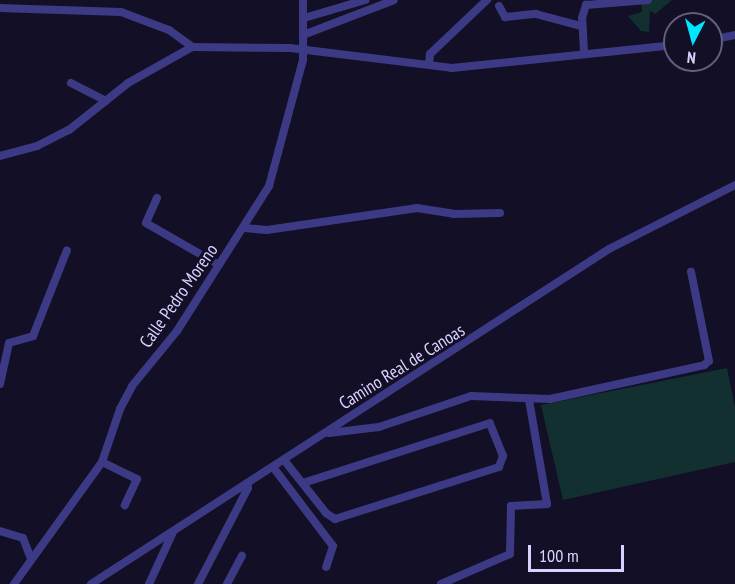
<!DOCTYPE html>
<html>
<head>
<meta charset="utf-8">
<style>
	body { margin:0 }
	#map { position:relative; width:735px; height:584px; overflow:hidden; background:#130f26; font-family:"PT Sans Narrow",sans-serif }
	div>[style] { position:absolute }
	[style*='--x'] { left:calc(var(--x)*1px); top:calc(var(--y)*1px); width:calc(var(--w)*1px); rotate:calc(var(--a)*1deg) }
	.green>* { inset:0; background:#12302f }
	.minor>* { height:8px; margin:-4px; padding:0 4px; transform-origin:4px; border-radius:4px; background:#3d3a85 }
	span { translate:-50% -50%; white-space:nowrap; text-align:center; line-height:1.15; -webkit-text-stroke:6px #130f26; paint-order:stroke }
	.street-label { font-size:18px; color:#d9d4ff }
	.north { position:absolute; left:663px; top:12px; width:60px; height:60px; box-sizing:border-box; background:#130f26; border:2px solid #625e7d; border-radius:50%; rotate:186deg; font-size:16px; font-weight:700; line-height:24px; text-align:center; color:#d9d4ff }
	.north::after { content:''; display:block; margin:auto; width:21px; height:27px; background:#00e5ff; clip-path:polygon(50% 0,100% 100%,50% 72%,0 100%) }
	.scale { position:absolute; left:528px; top:545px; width:96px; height:27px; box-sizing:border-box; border:3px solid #d9d4ff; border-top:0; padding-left:8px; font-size:18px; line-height:21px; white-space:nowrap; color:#d9d4ff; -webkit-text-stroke:4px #130f26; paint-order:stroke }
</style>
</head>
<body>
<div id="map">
	<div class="green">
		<div style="clip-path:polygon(641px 0,672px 0,655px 14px,650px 11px,649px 32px,641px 31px,628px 16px,642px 12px)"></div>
		<div style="clip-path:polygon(727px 368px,735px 407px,735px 462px,563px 500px,541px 405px)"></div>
	</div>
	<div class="minor">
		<div style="--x:499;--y:6;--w:13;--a:61"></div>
		<div style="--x:505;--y:17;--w:31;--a:-6"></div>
		<div style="--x:536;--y:14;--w:47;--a:14.9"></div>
		<div style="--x:0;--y:8;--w:121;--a:1.9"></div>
		<div style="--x:121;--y:12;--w:51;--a:20.6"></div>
		<div style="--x:169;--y:30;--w:29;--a:36"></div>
		<div style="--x:304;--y:18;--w:64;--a:-16.4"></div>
		<div style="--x:303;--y:35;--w:97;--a:-21"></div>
		<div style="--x:711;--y:40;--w:25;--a:-12"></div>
		<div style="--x:584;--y:52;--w:34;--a:-93"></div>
		<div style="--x:582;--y:18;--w:14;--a:-73"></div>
		<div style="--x:586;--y:5;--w:62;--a:-4.6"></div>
		<div style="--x:429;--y:64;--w:10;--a:-84"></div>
		<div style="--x:430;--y:54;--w:79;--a:-43.5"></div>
		<div style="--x:71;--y:83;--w:39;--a:27"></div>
		<div style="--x:0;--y:156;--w:38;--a:-15"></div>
		<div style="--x:37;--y:146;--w:36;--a:-27"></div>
		<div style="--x:69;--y:130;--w:75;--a:-38.5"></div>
		<div style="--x:128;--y:83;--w:73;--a:-29.4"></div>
		<div style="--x:192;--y:47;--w:98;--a:0.6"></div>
		<div style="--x:290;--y:48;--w:163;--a:7"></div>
		<div style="--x:452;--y:68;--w:224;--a:-5.9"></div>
		<div style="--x:157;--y:198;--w:27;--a:114"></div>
		<div style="--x:146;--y:223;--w:84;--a:29.9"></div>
		<div style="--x:244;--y:228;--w:23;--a:5"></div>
		<div style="--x:267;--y:230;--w:152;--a:-8.3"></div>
		<div style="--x:417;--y:208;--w:37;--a:9"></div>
		<div style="--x:454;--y:214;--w:46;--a:-1.2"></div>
		<div style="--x:0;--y:384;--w:42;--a:-77.6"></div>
		<div style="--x:9;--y:343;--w:25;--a:-16"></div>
		<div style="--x:33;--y:336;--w:92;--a:-68.4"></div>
		<div style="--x:329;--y:433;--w:50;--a:-6.8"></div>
		<div style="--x:379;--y:427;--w:97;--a:-18.6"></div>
		<div style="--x:471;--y:396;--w:79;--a:2.2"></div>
		<div style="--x:550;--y:399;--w:158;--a:-12.4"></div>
		<div style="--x:704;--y:365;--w:6;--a:-39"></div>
		<div style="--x:709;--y:361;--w:91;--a:-101.4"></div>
		<div style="--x:284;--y:460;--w:68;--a:51.6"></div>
		<div style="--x:326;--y:513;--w:11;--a:34"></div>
		<div style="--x:335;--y:519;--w:172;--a:-17.6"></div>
		<div style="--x:499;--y:467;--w:12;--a:-70"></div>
		<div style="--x:503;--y:456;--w:35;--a:-112"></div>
		<div style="--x:490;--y:423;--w:196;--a:162.2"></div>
		<div style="--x:102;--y:462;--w:39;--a:26"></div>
		<div style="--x:137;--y:479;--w:29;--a:115"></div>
		<div style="--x:273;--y:467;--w:99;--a:52.8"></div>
		<div style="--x:333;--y:546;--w:22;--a:108"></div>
		<div style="--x:0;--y:531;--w:24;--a:17"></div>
		<div style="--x:23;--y:538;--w:22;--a:69"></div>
		<div style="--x:14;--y:584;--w:150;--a:-54.2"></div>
		<div style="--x:102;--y:462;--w:56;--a:-71.2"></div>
		<div style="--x:120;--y:409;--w:26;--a:-62"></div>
		<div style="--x:132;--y:386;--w:71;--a:-50.7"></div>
		<div style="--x:177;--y:331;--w:172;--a:-57.6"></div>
		<div style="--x:269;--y:186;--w:131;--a:-74.9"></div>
		<div style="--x:303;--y:60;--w:60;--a:-90"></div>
		<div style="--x:91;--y:584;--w:617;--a:-32.89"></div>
		<div style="--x:609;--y:249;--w:141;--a:-26.9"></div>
		<div style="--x:149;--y:584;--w:57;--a:-65.2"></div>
		<div style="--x:198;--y:584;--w:108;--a:-62.5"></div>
		<div style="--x:248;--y:488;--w:5;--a:-101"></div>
		<div style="--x:227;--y:584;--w:32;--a:-62"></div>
		<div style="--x:441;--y:584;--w:75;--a:-23.5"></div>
		<div style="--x:510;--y:554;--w:48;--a:-88.8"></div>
		<div style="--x:511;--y:506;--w:36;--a:-3"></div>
		<div style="--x:547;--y:504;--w:106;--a:-99.8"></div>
	</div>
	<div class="street-label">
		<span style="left:179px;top:296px;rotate:-55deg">Calle Pedro Moreno</span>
		<span style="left:402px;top:367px;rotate:-32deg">Camino Real de Canoas</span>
	</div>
	<div class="north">N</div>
	<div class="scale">100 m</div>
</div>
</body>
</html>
